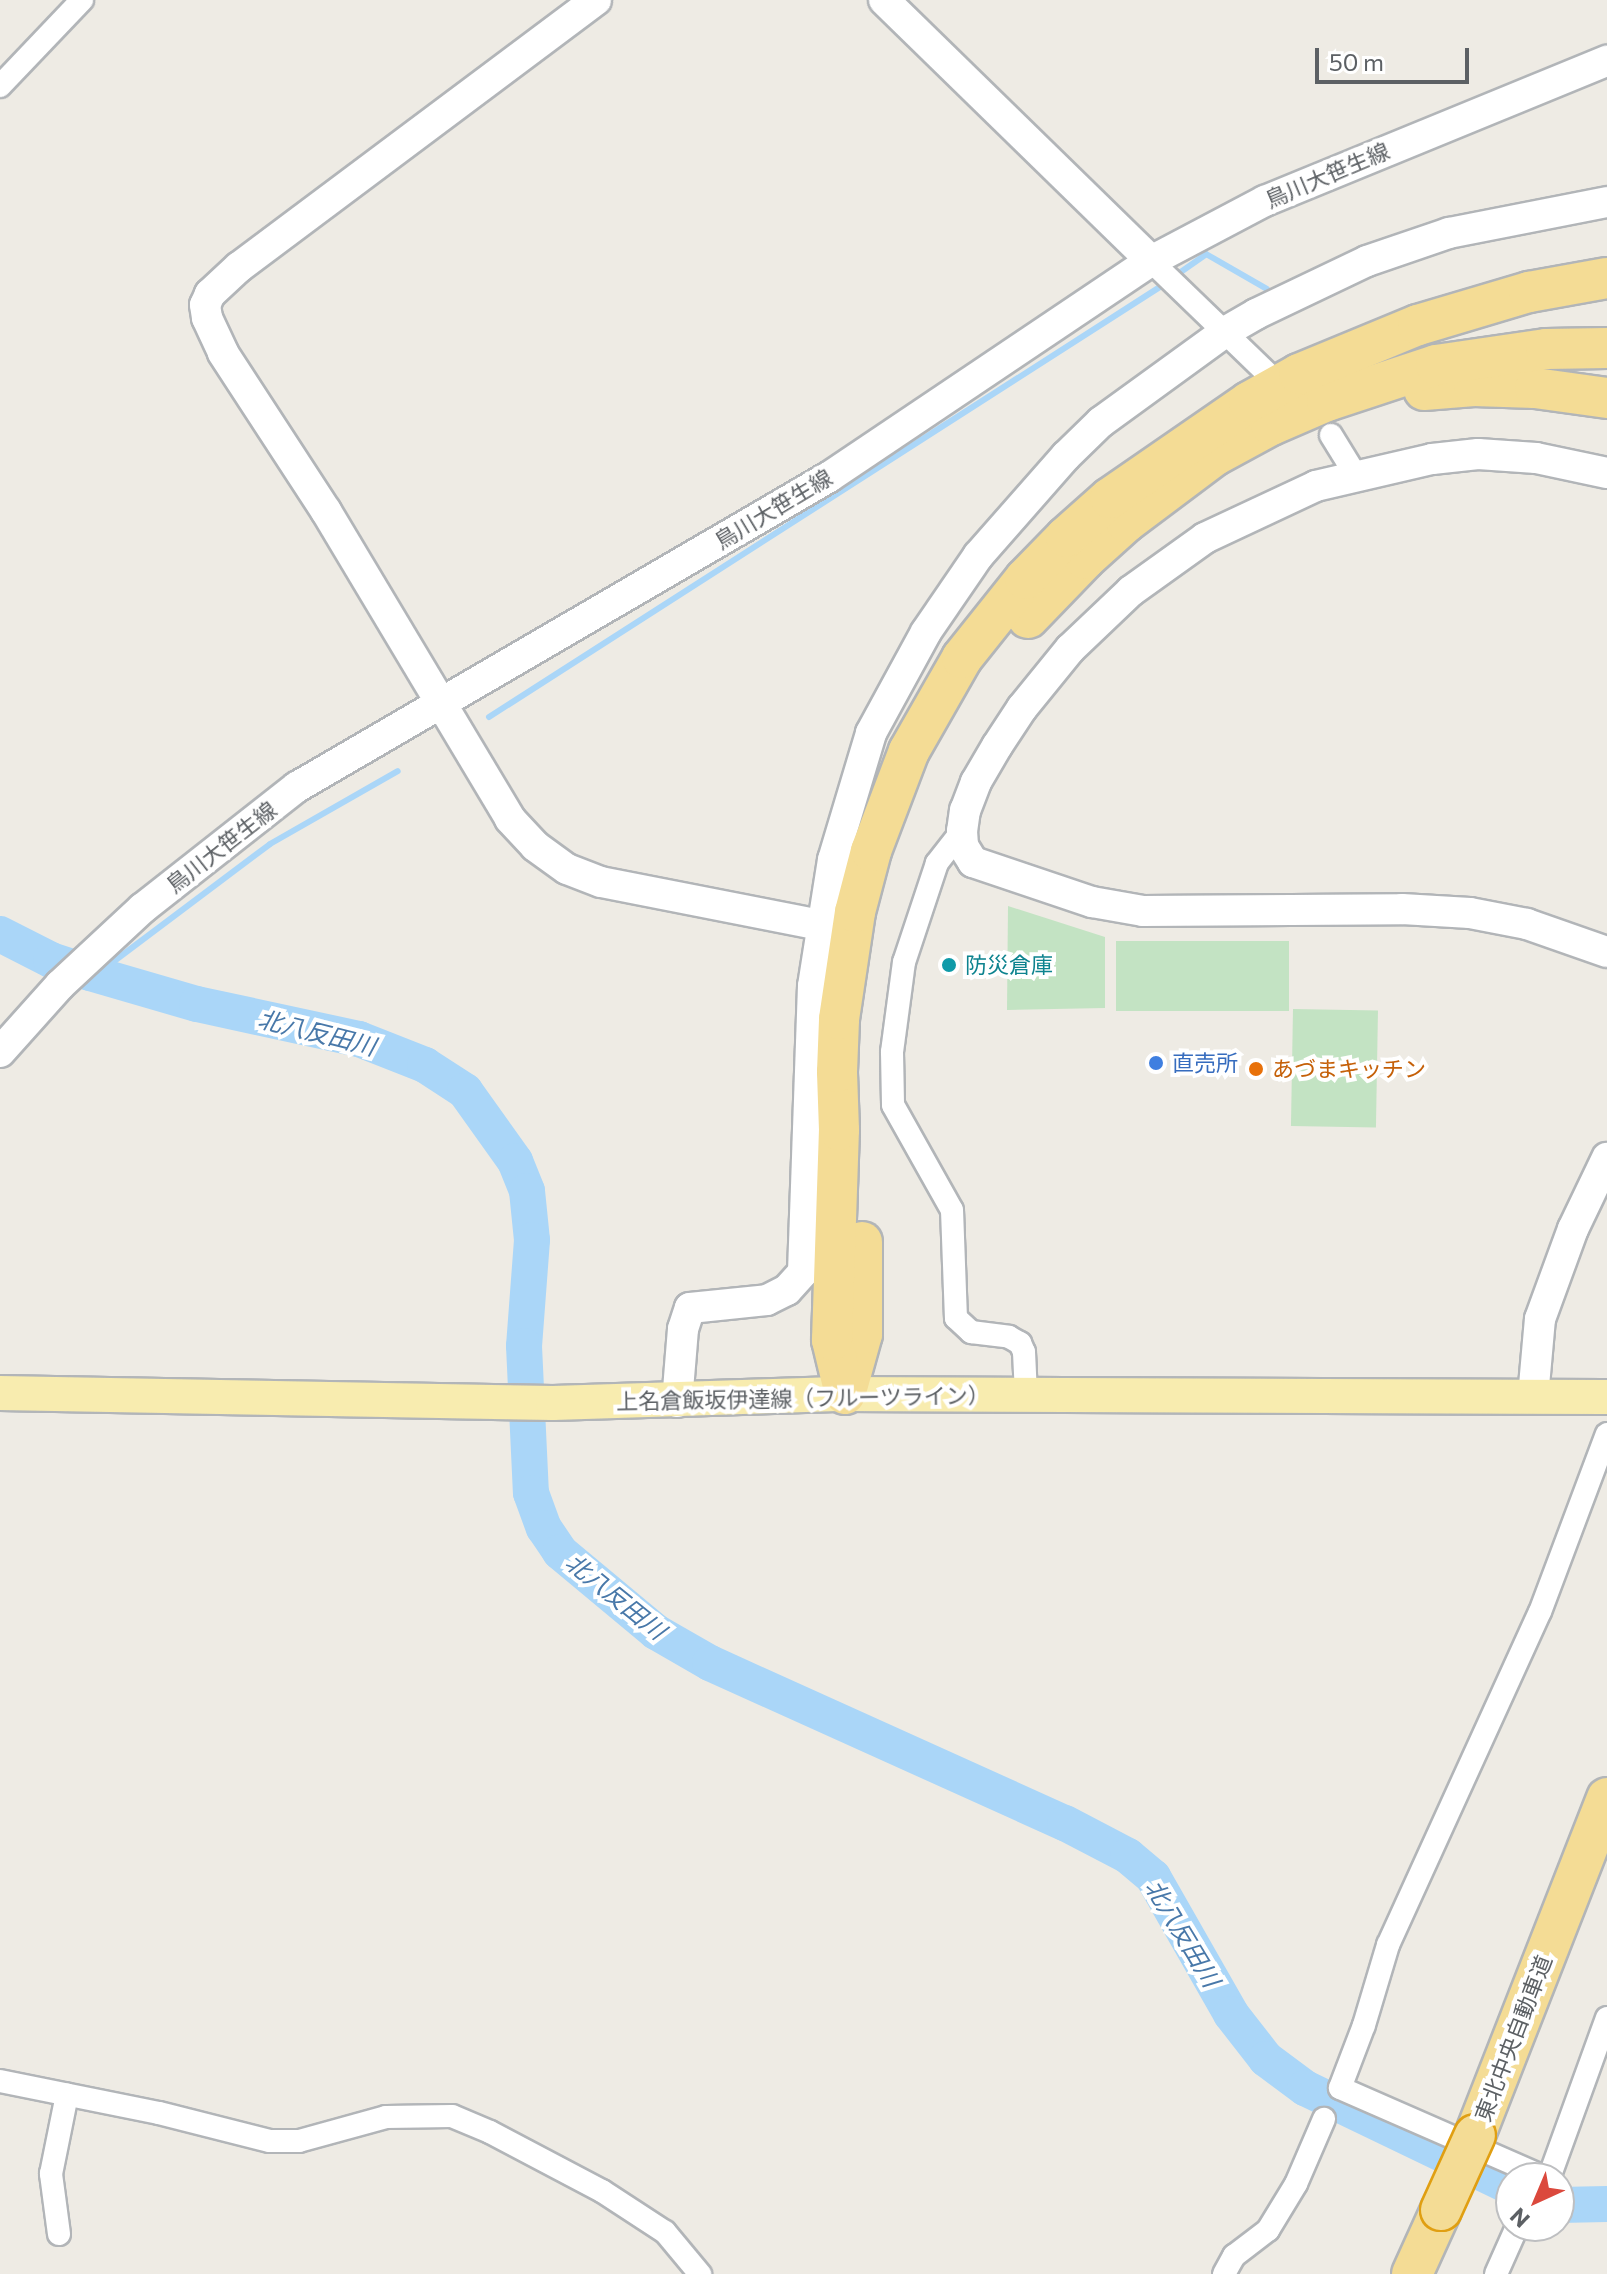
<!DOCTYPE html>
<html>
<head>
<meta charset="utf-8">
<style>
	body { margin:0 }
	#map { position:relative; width:1607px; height:2274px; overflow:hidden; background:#eeebe4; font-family:Commissioner,"Noto Sans JP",sans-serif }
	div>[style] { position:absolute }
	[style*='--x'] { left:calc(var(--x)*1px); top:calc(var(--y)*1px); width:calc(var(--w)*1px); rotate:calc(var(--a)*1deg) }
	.green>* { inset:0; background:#c3e3c3; transform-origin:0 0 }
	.stream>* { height:6px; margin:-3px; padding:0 3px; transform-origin:3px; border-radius:3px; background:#aad6f8 }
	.river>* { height:36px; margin:-18px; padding:0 18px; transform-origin:18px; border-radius:18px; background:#aad6f8 }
	.roads { filter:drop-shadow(2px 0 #b2b5b8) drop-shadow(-2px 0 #b2b5b8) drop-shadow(0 2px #b2b5b8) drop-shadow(0 -2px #b2b5b8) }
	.street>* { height:22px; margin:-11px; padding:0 11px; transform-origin:11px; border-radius:11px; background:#fff }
	.secondary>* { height:30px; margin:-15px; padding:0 15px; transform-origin:15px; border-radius:15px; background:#fff }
	.primary>* { height:34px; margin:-17px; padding:0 17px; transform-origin:17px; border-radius:17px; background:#f8ecaf }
	.highway>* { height:40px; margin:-20px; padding:0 20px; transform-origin:20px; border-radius:20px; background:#f4dc95 }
	.bridges { filter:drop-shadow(2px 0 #e09f12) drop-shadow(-2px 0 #e09f12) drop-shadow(0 2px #e09f12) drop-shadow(0 -2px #e09f12) }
	.highway-bridge>* { height:40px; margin:-20px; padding:0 20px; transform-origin:20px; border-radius:20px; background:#f4dc95 }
	.dots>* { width:22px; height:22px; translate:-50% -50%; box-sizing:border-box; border:4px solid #fff; border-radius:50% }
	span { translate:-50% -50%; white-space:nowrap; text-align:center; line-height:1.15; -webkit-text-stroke:8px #fff; paint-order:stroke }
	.street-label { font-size:22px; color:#5c6064 }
	.culture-label { font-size:22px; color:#0d838f }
	.left { translate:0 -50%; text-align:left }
	.shop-label { font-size:22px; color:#366cbe }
	.food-label { font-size:22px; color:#c56008 }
	.water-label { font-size:24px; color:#4878a9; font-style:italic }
	.north { position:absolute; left:1495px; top:2162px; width:80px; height:80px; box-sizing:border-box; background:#fff; border:2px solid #bebfc1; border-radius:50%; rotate:224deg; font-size:22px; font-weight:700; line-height:32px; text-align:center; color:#5c6064 }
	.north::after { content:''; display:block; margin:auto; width:28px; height:36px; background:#db493d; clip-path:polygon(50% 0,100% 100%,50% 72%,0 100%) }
	.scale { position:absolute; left:1315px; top:48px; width:154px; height:36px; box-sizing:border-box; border:4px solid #5c6064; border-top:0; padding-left:10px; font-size:24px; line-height:28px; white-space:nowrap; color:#5c6064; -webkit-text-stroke:6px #fff; paint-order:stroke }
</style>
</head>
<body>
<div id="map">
	<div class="green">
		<div style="clip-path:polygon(1008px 906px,1105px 937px,1105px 1008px,1007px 1010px)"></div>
		<div style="left:1116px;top:941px;width:173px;height:70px"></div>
		<div style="left:1293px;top:1009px;width:85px;height:117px;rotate:1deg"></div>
	</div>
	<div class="stream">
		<div style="--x:1175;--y:276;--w:38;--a:-35"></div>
		<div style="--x:1206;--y:254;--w:70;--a:29.8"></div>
		<div style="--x:489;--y:717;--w:804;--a:-32.66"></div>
		<div style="--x:97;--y:974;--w:216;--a:-36.9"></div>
		<div style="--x:270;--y:844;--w:147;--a:-29.7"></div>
	</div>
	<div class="river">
		<div style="--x:0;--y:934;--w:57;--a:27"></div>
		<div style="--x:51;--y:960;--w:41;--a:18.4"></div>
		<div style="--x:90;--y:973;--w:111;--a:16.2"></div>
		<div style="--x:197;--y:1004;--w:166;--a:12.2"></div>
		<div style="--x:359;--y:1039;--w:71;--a:21.5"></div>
		<div style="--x:425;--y:1065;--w:48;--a:33"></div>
		<div style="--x:465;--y:1091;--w:86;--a:54.5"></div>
		<div style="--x:515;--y:1161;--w:32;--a:68"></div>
		<div style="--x:527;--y:1191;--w:49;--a:84.2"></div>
		<div style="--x:532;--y:1240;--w:106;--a:94.3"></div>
		<div style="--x:524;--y:1346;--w:147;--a:87.3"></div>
		<div style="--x:531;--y:1493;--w:37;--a:70"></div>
		<div style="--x:544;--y:1528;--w:29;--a:56"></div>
		<div style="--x:560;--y:1552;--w:125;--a:39.8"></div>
		<div style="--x:656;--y:1632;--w:62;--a:29.9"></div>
		<div style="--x:710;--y:1663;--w:389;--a:24.3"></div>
		<div style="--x:1065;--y:1823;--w:71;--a:27.6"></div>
		<div style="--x:1128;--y:1856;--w:33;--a:40"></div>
		<div style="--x:1153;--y:1877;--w:158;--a:60.3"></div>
		<div style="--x:1231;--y:2014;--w:57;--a:52.1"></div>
		<div style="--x:1266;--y:2059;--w:49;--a:36.6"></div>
		<div style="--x:1305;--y:2088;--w:229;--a:25.7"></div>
		<div style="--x:1559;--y:2205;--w:48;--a:-1.2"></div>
	</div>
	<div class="roads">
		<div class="street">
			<div style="--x:0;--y:86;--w:119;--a:-46.4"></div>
			<div style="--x:1151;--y:261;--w:161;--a:44"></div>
			<div style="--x:1331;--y:435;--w:46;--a:58.4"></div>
			<div style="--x:962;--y:831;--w:41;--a:128"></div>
			<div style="--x:937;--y:863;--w:104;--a:108.4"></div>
			<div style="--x:904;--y:962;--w:91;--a:97.6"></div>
			<div style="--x:892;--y:1052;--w:53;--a:88.9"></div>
			<div style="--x:893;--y:1105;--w:120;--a:60.7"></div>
			<div style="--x:952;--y:1210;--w:108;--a:87.9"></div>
			<div style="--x:956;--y:1318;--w:21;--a:43"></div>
			<div style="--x:971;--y:1332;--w:38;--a:7"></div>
			<div style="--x:1009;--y:1337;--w:13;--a:29"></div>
			<div style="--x:1020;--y:1343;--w:10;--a:66"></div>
			<div style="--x:1024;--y:1352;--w:42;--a:87.3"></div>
			<div style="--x:0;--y:2081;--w:162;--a:11.4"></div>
			<div style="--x:159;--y:2113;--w:114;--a:14.2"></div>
			<div style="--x:270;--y:2141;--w:29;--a:0"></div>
			<div style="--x:299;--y:2141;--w:90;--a:-15.4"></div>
			<div style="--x:386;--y:2117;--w:66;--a:-0.9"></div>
			<div style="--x:452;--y:2116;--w:41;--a:22.8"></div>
			<div style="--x:490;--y:2132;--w:127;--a:27.8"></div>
			<div style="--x:602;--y:2191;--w:75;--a:33.1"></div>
			<div style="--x:665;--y:2232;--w:55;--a:50.2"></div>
			<div style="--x:1546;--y:2178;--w:225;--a:-156.4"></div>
			<div style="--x:1340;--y:2088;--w:67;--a:-69.1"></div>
			<div style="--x:1364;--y:2025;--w:84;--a:-73.3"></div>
			<div style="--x:1388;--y:1945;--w:366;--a:-65.5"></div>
			<div style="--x:1540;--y:1612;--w:190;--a:-69.4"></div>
			<div style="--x:1549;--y:2178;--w:170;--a:-70.1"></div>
			<div style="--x:59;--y:2234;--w:61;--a:-97.6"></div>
			<div style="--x:51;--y:2174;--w:81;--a:-78.6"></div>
			<div style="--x:1224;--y:2274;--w:21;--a:-61"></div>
			<div style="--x:1234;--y:2256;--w:43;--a:-37.4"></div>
			<div style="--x:1268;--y:2230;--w:54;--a:-58.7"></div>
			<div style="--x:1296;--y:2184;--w:71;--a:-66.7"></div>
			<div style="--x:1496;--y:2274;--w:49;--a:-66"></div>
		</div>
		<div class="secondary">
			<div style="--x:596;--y:0;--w:446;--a:143.2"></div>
			<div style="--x:239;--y:267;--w:40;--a:137"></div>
			<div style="--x:210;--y:294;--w:12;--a:114"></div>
			<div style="--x:205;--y:305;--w:13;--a:81"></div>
			<div style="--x:207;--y:318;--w:38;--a:65"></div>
			<div style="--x:223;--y:353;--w:189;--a:56.9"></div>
			<div style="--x:326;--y:511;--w:359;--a:59.1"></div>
			<div style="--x:510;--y:819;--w:37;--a:47"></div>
			<div style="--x:535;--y:846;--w:39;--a:36"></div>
			<div style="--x:567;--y:869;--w:36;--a:21"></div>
			<div style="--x:601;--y:882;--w:224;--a:11.1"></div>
			<div style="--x:884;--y:0;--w:373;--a:44.3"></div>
			<div style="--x:1607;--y:473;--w:73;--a:-168.1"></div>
			<div style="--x:1536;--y:458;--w:58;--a:-176.1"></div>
			<div style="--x:1478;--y:454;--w:46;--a:173.8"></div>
			<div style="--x:1432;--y:459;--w:119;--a:166.9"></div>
			<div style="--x:1316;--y:486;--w:123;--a:154.9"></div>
			<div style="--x:1205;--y:538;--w:91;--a:144.4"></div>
			<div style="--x:1131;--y:591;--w:84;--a:136.4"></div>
			<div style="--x:1070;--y:649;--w:76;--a:129.1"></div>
			<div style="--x:1022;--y:708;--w:45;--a:123.3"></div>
			<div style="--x:997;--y:746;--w:42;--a:120.3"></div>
			<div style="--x:976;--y:782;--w:30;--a:111"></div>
			<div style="--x:965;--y:810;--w:21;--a:98"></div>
			<div style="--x:962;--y:831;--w:15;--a:86"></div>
			<div style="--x:963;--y:846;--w:19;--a:58"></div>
			<div style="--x:973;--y:862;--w:126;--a:18.6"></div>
			<div style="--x:1092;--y:902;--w:52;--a:10"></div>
			<div style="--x:1143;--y:911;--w:259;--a:-0.4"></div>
			<div style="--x:1402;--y:909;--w:68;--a:3.4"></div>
			<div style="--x:1470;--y:913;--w:58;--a:10.9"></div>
			<div style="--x:1527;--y:924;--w:85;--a:19.3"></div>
			<div style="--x:0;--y:1052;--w:90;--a:-48.2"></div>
			<div style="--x:60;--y:985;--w:113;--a:-42.9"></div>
			<div style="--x:143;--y:908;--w:196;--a:-38.2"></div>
			<div style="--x:297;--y:787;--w:616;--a:-30.23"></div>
			<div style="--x:829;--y:477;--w:388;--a:-33.9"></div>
			<div style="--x:1151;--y:261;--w:129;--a:-27.8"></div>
			<div style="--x:1265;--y:201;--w:370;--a:-22.3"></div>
			<div style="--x:1533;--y:1397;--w:78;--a:-84.9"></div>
			<div style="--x:1540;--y:1319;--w:96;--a:-69.9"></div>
			<div style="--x:1573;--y:1229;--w:79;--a:-64.4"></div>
			<div style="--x:677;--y:1402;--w:73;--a:-85.3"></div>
			<div style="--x:683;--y:1329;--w:22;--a:-72"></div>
			<div style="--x:690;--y:1308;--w:77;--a:-5.9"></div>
			<div style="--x:767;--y:1300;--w:22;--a:-27"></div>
			<div style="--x:787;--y:1290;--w:24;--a:-48"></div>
			<div style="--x:803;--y:1272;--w:286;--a:-88"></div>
			<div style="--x:813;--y:986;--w:128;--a:-81"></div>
			<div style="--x:833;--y:860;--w:133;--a:-73.3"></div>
			<div style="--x:871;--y:733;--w:115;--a:-61.4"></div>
			<div style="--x:926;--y:632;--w:92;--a:-55.6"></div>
			<div style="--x:978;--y:556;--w:133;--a:-48.7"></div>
			<div style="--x:1066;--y:456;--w:49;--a:-44.2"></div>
			<div style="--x:1101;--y:422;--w:153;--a:-36"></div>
			<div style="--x:1225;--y:332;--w:36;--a:-30"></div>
			<div style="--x:1256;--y:314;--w:123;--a:-25.5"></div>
			<div style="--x:1367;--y:261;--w:87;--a:-18.9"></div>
			<div style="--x:1449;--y:233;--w:161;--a:-11.1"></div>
		</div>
		<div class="primary">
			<div style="--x:0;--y:1393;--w:553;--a:1.04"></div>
			<div style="--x:553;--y:1403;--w:292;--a:-1.8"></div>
			<div style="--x:845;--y:1394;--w:762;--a:0.23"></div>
		</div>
		<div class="highway">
			<div style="--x:1424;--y:390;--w:50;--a:-4.6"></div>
			<div style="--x:1474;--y:386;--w:61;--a:1.9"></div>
			<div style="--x:1535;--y:388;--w:73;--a:7.9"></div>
			<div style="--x:1028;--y:618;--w:82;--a:-46"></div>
			<div style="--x:1085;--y:559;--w:55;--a:-42.1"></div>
			<div style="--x:1126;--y:522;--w:110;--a:-36.9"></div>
			<div style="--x:1214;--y:456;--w:65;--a:-28.5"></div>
			<div style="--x:1271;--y:425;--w:61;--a:-23.2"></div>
			<div style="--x:1327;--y:401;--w:115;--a:-18.3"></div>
			<div style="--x:1436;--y:365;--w:111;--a:-8.3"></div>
			<div style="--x:1546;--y:349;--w:61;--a:-0.9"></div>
			<div style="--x:847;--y:1388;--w:56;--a:-74.5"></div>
			<div style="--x:862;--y:1334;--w:92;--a:-90"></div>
			<div style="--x:845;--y:1394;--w:56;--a:-103.5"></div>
			<div style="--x:832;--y:1340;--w:210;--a:-88.1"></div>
			<div style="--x:839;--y:1130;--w:58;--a:-92"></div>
			<div style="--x:837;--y:1072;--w:53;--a:-87.8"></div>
			<div style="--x:839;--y:1019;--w:108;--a:-81.5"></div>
			<div style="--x:855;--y:912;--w:63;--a:-75.3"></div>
			<div style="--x:871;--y:851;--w:107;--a:-69.2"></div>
			<div style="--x:909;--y:751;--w:107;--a:-60.3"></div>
			<div style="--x:962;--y:658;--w:101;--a:-51.4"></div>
			<div style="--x:1025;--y:579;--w:59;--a:-45.7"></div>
			<div style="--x:1066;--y:537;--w:59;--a:-41.6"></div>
			<div style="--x:1110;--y:498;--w:169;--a:-34.6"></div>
			<div style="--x:1249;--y:402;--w:57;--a:-29.2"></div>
			<div style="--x:1299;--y:374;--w:129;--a:-22.4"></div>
			<div style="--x:1418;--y:325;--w:116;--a:-16.6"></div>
			<div style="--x:1529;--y:292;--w:79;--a:-10.2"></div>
			<div style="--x:1475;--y:2135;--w:362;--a:-68.6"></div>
			<div style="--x:1412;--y:2274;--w:70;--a:-65.6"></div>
		</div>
	</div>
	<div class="bridges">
		<div class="highway-bridge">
			<div style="--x:1441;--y:2210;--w:82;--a:-65.6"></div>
		</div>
	</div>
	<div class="dots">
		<div style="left:949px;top:965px;background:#0f9aa8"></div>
		<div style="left:1156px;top:1063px;background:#3f7fe0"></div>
		<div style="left:1256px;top:1069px;background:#e8710a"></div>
	</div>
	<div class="street-label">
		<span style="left:1327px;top:175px;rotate:-23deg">鳥川大笹生線</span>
		<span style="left:773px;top:509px;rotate:-31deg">鳥川大笹生線</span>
		<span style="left:221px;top:847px;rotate:-38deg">鳥川大笹生線</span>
		<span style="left:803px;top:1398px;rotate:-1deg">上名倉飯坂伊達線（フルーツライン）</span>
		<span style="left:1513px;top:2038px;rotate:-69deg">東北中央自動車道</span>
	</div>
	<div class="culture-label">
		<span class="left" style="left:965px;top:965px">防災倉庫</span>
	</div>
	<div class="shop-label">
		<span class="left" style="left:1172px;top:1063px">直売所</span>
	</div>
	<div class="food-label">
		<span class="left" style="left:1272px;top:1069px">あづまキッチン</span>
	</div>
	<div class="water-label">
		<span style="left:317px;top:1032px;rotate:14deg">北八反田川</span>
		<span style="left:616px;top:1596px;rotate:39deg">北八反田川</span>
		<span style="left:1183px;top:1933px;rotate:59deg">北八反田川</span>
	</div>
	<div class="north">N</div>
	<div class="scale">50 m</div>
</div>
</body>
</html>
